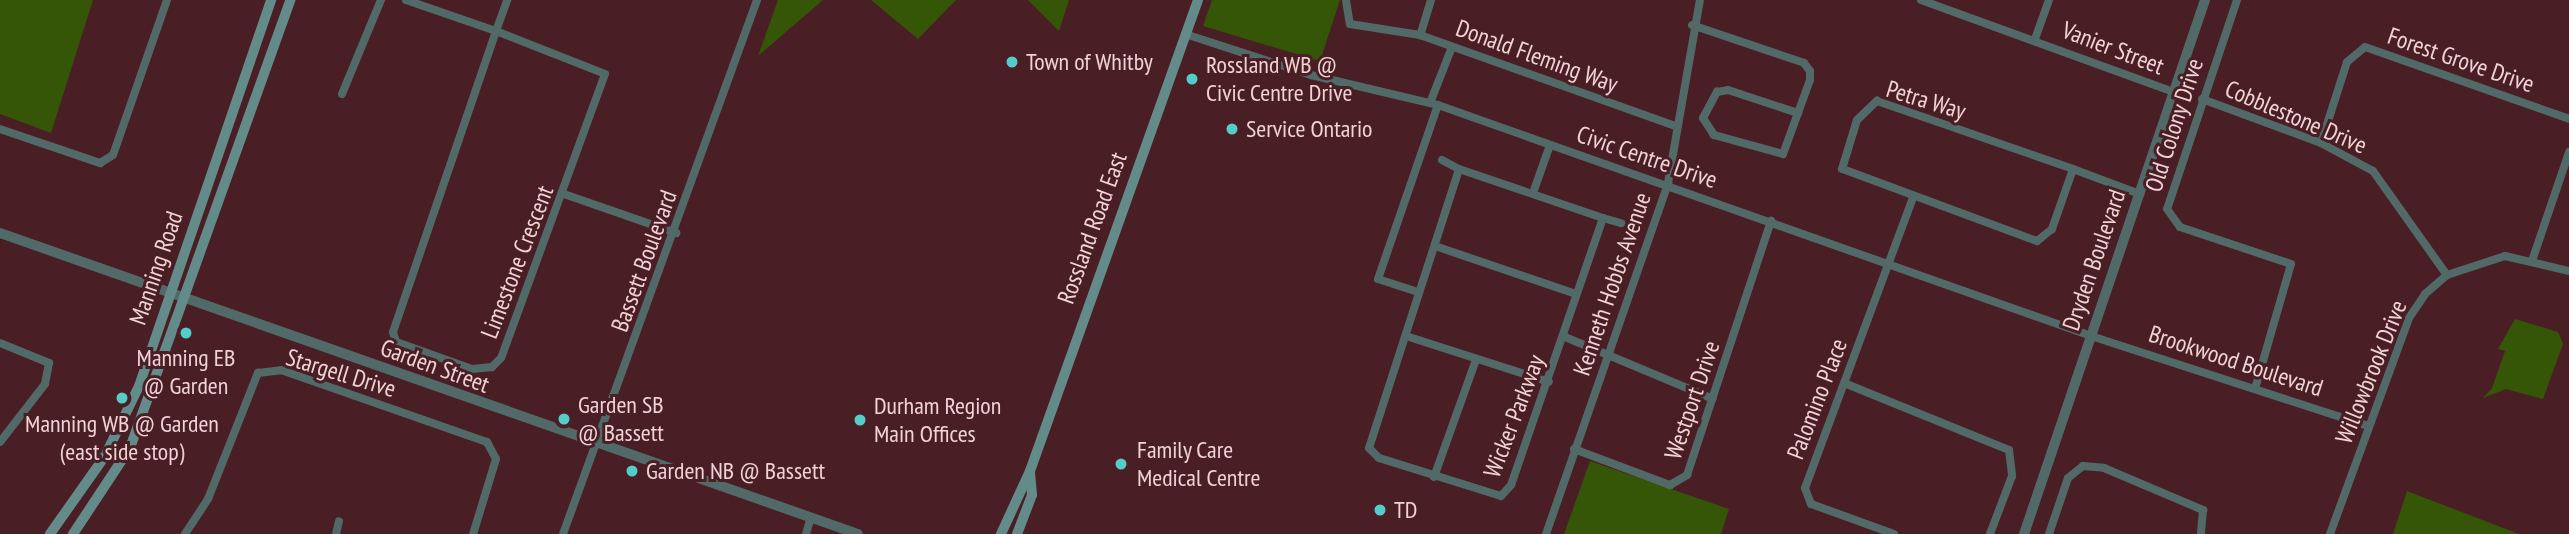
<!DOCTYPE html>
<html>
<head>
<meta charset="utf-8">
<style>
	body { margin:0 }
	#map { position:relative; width:2569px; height:534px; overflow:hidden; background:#491e25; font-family:"PT Sans Narrow",sans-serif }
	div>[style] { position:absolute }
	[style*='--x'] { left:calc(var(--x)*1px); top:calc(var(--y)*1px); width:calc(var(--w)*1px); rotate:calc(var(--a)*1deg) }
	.green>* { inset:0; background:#355607 }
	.minor>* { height:8px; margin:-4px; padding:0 4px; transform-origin:4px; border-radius:4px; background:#516a68 }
	.tertiary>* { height:10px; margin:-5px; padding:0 5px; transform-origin:5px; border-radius:5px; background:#516a68 }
	.secondary>* { height:10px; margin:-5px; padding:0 5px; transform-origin:5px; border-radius:5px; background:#638b89 }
	.dots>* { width:19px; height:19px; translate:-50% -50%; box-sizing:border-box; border:4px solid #491e25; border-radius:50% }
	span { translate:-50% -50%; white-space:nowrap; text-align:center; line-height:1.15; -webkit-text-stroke:6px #491e25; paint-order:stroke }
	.street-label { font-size:24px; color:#f1d3d6 }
	.poi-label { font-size:24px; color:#f1d3d6 }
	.left { translate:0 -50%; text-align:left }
</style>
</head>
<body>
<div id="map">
	<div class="green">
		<div style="clip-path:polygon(0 0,93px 0,51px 133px,0 114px)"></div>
		<div style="clip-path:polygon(778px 0,823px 0,758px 56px)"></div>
		<div style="clip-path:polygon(871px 0,956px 0,918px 39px)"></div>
		<div style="clip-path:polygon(1028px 0,1069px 0,1059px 31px)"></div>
		<div style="clip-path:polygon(1212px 0,1340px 0,1320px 61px,1203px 26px)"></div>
		<div style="clip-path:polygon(2515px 319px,2558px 332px,2563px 344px,2543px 399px,2506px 389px,2483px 398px,2492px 388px,2505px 351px,2498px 349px)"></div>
		<div style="clip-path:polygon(1590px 461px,1729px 509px,1721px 534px,1564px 534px)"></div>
		<div style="clip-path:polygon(2407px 491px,2519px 534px,2393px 534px)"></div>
	</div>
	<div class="minor">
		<div style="--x:406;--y:0;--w:95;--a:19"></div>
		<div style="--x:496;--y:31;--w:117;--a:21.5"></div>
		<div style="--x:605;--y:74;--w:302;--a:110.1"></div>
		<div style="--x:501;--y:358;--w:13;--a:135"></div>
		<div style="--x:492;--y:367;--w:20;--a:174"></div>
		<div style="--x:472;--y:369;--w:81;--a:-160.4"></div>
		<div style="--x:396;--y:342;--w:10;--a:-107"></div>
		<div style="--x:393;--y:332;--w:318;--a:-71.1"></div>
		<div style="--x:496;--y:31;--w:33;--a:-70"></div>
		<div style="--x:1346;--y:0;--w:24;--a:81"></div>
		<div style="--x:1350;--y:24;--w:71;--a:8.9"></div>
		<div style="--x:1431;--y:0;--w:37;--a:107"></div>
		<div style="--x:1420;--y:35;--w:271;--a:19.6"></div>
		<div style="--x:1921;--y:0;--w:266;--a:20"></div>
		<div style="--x:2237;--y:0;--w:220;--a:108.5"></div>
		<div style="--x:2167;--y:209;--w:22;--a:54"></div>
		<div style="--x:2180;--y:227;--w:117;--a:18.4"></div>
		<div style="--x:2291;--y:264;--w:126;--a:106.1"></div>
		<div style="--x:1692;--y:25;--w:118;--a:18.7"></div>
		<div style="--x:1804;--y:63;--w:10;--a:53"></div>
		<div style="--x:1810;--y:71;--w:9;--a:90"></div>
		<div style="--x:1810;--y:80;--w:79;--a:110"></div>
		<div style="--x:1783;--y:154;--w:72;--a:-164.6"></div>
		<div style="--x:1714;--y:135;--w:20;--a:-123"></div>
		<div style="--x:1703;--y:118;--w:30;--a:-62"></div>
		<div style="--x:1717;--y:92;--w:11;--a:-10"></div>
		<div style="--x:1728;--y:90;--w:74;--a:18.2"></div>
		<div style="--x:1185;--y:34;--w:133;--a:18"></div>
		<div style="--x:1311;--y:75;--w:130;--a:13.3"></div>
		<div style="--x:1438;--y:105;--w:693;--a:19.48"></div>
		<div style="--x:2091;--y:336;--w:291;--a:18"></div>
		<div style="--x:2035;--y:39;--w:41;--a:-70.3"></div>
		<div style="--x:342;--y:94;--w:102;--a:-67.5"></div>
		<div style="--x:2202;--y:99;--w:127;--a:20.3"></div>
		<div style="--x:2321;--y:143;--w:59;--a:28.3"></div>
		<div style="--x:2373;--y:171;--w:128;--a:54.6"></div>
		<div style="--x:1430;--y:103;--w:60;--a:-68.6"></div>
		<div style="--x:0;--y:129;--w:106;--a:18.8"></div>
		<div style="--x:100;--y:163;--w:15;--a:-32"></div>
		<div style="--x:113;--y:155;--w:164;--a:-70.8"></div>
		<div style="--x:2321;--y:143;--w:85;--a:-72.2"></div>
		<div style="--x:2347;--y:62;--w:23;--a:-40"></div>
		<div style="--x:2365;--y:47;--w:216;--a:19.4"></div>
		<div style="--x:1442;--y:160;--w:19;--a:28"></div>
		<div style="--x:1459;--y:169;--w:152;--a:18.8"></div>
		<div style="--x:1603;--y:218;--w:282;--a:109"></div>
		<div style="--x:1511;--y:485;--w:15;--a:132"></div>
		<div style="--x:1501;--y:496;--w:128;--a:-162.7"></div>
		<div style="--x:1379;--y:458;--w:14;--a:-135"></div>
		<div style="--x:1369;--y:448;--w:293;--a:-72.1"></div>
		<div style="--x:2073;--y:169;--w:64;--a:109.3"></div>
		<div style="--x:2052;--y:229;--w:19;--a:141"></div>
		<div style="--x:2037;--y:241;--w:208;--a:-159.7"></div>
		<div style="--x:1842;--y:169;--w:51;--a:-73"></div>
		<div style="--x:1857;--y:120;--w:28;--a:-44"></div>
		<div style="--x:1877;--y:101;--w:207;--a:19.1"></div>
		<div style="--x:2073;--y:169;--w:72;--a:20.5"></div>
		<div style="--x:1533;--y:193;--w:51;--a:-70.5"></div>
		<div style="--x:564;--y:194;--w:119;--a:19.2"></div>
		<div style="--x:1603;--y:218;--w:19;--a:16"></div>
		<div style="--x:1435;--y:246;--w:149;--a:18.8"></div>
		<div style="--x:2533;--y:258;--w:112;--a:-71.2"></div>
		<div style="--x:1418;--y:292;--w:42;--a:-162"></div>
		<div style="--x:1378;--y:279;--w:184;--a:-71"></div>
		<div style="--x:1406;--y:336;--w:150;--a:17.8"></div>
		<div style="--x:1565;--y:337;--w:160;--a:22.7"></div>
		<div style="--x:0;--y:343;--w:53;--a:22.2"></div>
		<div style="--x:49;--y:363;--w:21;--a:101"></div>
		<div style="--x:45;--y:384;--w:73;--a:127.8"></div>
		<div style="--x:1844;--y:383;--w:178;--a:22.1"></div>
		<div style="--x:2009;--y:450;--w:26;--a:83"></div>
		<div style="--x:2012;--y:476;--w:62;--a:110.8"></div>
		<div style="--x:1574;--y:449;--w:103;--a:20.6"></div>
		<div style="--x:1670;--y:485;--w:20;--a:-30"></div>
		<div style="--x:1687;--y:475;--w:268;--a:-71.7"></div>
		<div style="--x:1434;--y:477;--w:124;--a:-70.3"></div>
		<div style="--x:185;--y:534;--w:42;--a:-56.7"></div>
		<div style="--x:208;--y:499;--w:136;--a:-68.4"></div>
		<div style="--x:258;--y:373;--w:23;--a:-7"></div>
		<div style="--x:281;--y:370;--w:218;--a:19.3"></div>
		<div style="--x:487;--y:442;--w:19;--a:62"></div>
		<div style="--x:496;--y:459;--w:78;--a:107"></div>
		<div style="--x:336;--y:534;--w:13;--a:-77"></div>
		<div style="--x:563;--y:534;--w:568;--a:-70.03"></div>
		<div style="--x:806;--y:534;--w:15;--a:-74"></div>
		<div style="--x:1546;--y:534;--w:372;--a:-70.8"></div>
		<div style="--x:1668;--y:183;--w:186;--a:-80.1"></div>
		<div style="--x:1894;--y:534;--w:88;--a:-160.1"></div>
		<div style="--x:1811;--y:504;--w:17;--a:-111"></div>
		<div style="--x:1805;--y:488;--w:309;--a:-69.6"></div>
		<div style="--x:2049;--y:534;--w:59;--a:-71.3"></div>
		<div style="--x:2068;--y:478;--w:19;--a:-39"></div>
		<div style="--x:2083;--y:466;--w:21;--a:5"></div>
		<div style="--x:2104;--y:468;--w:108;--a:23"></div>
		<div style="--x:2203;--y:510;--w:24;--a:95"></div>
		<div style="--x:2330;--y:534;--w:230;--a:-69.9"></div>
		<div style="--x:2409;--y:318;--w:29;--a:-56"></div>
		<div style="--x:2425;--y:294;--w:29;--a:-41"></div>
		<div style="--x:2447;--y:275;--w:61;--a:-18.1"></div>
		<div style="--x:2505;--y:256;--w:66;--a:13.2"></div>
	</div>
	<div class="tertiary">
		<div style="--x:0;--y:233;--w:909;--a:19.33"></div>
		<div style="--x:2024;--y:534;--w:564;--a:-71.28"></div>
	</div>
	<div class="secondary">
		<div style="--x:50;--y:534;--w:95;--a:-54.8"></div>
		<div style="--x:105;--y:456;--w:78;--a:-64.1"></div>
		<div style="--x:139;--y:386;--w:408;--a:-71.1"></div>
		<div style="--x:73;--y:534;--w:103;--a:-56.5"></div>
		<div style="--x:130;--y:448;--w:476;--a:-70.3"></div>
		<div style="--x:1001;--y:534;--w:69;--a:-65.3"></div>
		<div style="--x:1030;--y:471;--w:500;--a:-70.37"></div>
		<div style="--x:1017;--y:534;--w:42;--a:-69"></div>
		<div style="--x:1032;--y:495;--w:24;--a:-95"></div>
	</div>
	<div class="dots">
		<div style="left:1012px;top:62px;background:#54cdc8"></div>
		<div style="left:1192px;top:79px;background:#54cdc8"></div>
		<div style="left:1232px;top:129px;background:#54cdc8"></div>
		<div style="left:186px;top:333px;background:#54cdc8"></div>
		<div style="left:122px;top:398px;background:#54cdc8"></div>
		<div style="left:564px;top:419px;background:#54cdc8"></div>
		<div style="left:860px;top:420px;background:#54cdc8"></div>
		<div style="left:1121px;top:464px;background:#54cdc8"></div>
		<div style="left:632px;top:471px;background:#54cdc8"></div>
		<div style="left:1380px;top:510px;background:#54cdc8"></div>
	</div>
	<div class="street-label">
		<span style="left:2113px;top:48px;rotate:21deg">Vanier Street</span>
		<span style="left:1537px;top:56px;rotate:20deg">Donald Fleming Way</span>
		<span style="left:2461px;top:60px;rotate:19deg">Forest Grove Drive</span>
		<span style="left:1926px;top:100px;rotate:17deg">Petra Way</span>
		<span style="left:2296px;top:117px;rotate:23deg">Cobblestone Drive</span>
		<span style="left:2174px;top:125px;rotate:-72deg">Old Colony Drive</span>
		<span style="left:1647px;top:157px;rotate:19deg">Civic Centre Drive</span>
		<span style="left:1092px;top:228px;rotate:-70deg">Rossland Road East</span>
		<span style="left:2094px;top:260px;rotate:-71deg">Dryden Boulevard</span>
		<span style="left:644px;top:261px;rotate:-70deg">Bassett Boulevard</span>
		<span style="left:517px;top:262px;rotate:-69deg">Limestone Crescent</span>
		<span style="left:156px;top:268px;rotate:-71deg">Manning Road</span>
		<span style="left:1612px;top:284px;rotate:-71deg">Kenneth Hobbs Avenue</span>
		<span style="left:2236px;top:361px;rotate:18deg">Brookwood Boulevard</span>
		<span style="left:435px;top:366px;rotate:20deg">Garden Street</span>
		<span style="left:2371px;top:372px;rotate:-68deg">Willowbrook Drive</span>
		<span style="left:341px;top:373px;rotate:17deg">Stargell Drive</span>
		<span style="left:1817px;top:399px;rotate:-69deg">Palomino Place</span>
		<span style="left:1692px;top:400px;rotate:-71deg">Westport Drive</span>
		<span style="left:1514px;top:416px;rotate:-69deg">Wicker Parkway</span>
	</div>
	<div class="poi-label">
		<span class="left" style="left:1026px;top:62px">Town of Whitby</span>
		<span class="left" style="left:1206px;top:79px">Rossland WB @<br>Civic Centre Drive</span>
		<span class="left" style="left:1246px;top:129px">Service Ontario</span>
		<span style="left:186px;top:372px">Manning EB<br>@ Garden</span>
		<span class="left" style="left:578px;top:419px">Garden SB<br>@ Bassett</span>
		<span class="left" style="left:874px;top:420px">Durham Region<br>Main Offices</span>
		<span style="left:122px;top:438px">Manning WB @ Garden<br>(east side stop)</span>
		<span class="left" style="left:1137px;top:464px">Family Care<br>Medical Centre</span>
		<span class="left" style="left:646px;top:471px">Garden NB @ Bassett</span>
		<span class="left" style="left:1394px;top:510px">TD</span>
	</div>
</div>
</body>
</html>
